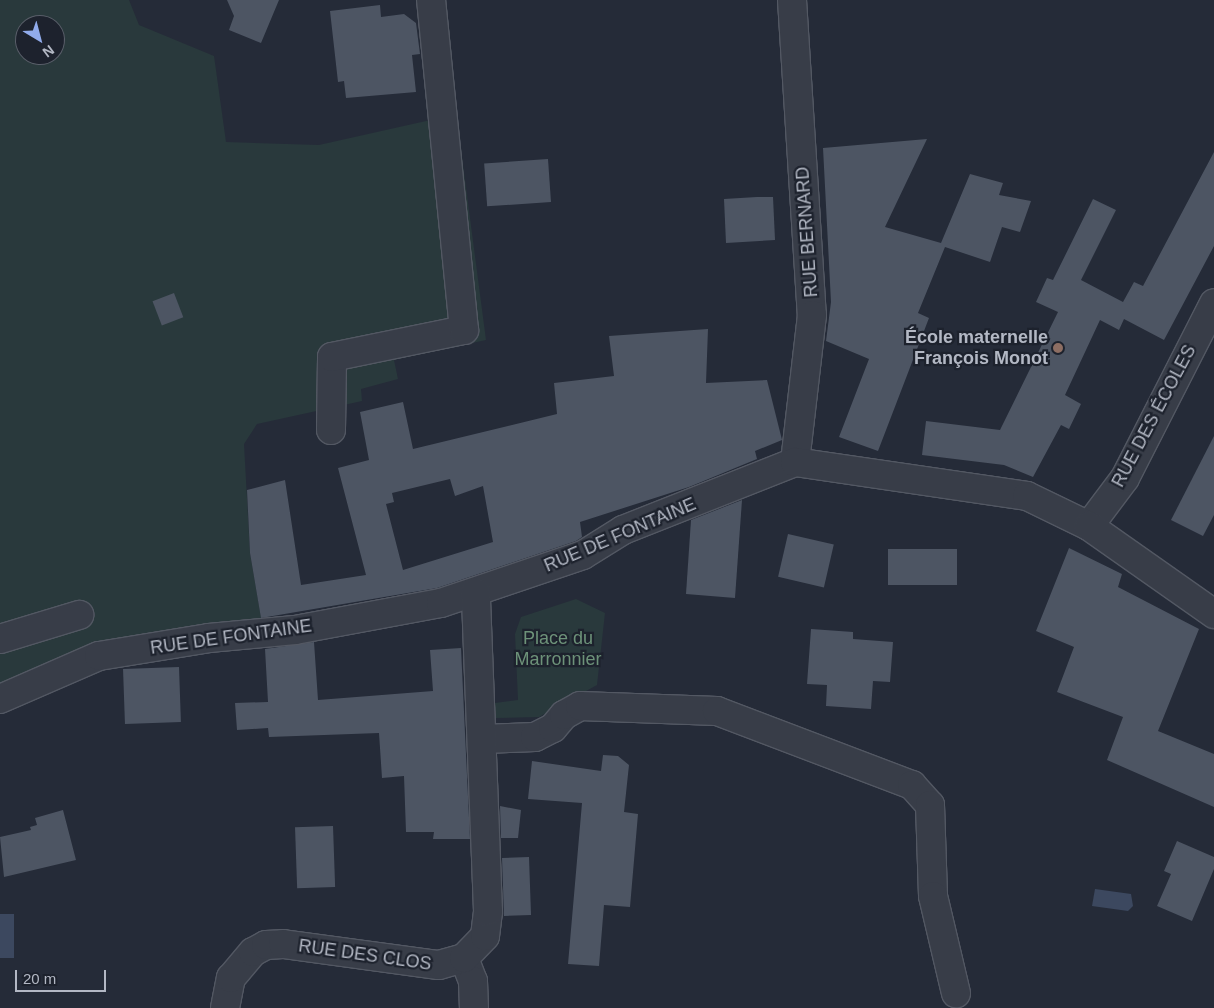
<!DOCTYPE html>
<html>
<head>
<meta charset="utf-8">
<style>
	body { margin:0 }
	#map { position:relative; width:1214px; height:1008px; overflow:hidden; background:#252b38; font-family:Arial,sans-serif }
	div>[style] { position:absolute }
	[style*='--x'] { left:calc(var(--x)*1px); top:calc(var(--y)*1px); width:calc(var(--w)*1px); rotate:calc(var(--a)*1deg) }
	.green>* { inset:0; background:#29393c }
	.water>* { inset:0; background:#3c485f; transform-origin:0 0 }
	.building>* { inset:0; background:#4d5563; transform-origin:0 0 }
	.roads { filter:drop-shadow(1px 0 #535863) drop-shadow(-1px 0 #535863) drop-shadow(0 1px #535863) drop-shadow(0 -1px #535863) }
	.minor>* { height:28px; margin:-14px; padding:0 14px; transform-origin:14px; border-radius:14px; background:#383d48 }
	.dots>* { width:14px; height:14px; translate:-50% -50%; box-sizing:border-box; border:2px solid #1d222d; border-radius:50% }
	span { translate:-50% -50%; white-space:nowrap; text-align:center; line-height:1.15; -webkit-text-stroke:4.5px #1d222d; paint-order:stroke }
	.street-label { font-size:18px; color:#b3b8c4 }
	.poi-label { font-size:18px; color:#b3b8c4; font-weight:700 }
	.right { translate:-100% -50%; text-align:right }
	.park-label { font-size:18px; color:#6d9279 }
	.north { position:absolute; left:15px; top:15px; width:50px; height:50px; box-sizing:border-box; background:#1d222d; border:1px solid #595e69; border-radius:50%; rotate:143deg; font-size:14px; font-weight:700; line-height:20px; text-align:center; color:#b3b8c4 }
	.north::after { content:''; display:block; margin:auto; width:18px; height:22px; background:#91abeb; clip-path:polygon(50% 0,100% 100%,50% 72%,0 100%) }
	.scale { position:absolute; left:15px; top:970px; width:91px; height:22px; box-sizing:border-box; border:2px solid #b3b8c4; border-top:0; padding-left:6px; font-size:15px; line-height:18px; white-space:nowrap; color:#b3b8c4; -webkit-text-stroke:4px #1d222d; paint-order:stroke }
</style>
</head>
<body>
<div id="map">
	<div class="green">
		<div style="clip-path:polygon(evenodd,0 0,129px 0,139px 25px,214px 56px,226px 142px,319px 145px,435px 119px,457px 119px,486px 340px,394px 360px,398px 379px,361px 389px,362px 401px,257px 424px,244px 444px,250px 553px,262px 623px,0 687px,0 0,25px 25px,55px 25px,55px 55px,25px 55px,25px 25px)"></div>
		<div style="clip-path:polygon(576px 599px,605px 613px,597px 685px,539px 717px,495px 718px,495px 703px,518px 700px,515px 634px,521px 617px)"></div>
	</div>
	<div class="water">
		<div style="clip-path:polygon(1095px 889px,1131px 894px,1133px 906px,1128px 911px,1092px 906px)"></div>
		<div style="left:0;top:914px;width:14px;height:44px"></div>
	</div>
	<div class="building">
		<div style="clip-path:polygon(227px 0,279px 0,261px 43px,229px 30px,234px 16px)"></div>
		<div style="clip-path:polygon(380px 5px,381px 17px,404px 14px,416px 23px,420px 54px,412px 55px,416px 92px,346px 98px,344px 81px,338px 82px,330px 11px)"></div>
		<div style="clip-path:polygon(927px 139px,885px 227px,941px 243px,970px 174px,1003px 183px,999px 195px,1031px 201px,1020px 232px,1002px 227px,990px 262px,945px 247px,918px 313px,929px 318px,878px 451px,839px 437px,869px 359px,826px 341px,831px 302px,823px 148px)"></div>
		<div style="clip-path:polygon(1214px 152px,1214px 246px,1164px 340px,1124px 319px,1119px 330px,1100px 320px,1065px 395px,1081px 404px,1069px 429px,1061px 425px,1033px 477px,1004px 465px,922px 455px,926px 421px,1000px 430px,1058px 312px,1036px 302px,1047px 278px,1053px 280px,1093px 199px,1116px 210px,1081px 280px,1123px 302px,1134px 282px,1143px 286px)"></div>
		<div style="left:548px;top:159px;width:43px;height:64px;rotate:86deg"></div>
		<div style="clip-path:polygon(757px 197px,773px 197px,775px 240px,726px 243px,724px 199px)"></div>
		<div style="left:174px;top:293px;width:26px;height:23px;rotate:69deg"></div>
		<div style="clip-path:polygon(evenodd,708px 329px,706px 383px,767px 380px,782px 440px,755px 451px,757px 459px,689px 487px,580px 522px,582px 537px,576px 541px,437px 588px,261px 618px,250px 553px,247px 490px,285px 480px,301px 585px,366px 575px,338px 468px,369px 460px,360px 412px,403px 402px,413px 449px,557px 414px,554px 383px,614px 376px,609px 336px,708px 329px,450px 479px,455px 496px,483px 486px,493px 542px,403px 570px,386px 504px,394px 502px,392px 493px,450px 479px)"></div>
		<div style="clip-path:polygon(1214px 436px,1214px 515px,1203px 536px,1171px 520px)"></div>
		<div style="clip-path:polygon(742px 500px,735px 598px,686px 594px,691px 520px)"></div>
		<div style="left:788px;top:534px;width:47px;height:44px;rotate:13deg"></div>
		<div style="clip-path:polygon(1069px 548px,1122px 574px,1118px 587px,1199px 629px,1158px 731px,1214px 754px,1214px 807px,1107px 760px,1123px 717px,1057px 692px,1074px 647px,1036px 631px)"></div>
		<div style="left:888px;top:549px;width:69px;height:36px"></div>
		<div style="clip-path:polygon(811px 629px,853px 632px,853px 639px,893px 642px,890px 682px,873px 681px,871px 709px,826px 706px,827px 685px,807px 684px)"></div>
		<div style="clip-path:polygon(314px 642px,318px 700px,433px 691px,430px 650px,461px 648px,470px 839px,433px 839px,434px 832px,406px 832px,404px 776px,382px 778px,379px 733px,269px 737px,268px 728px,237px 730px,235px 703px,268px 702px,265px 649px)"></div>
		<div style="left:179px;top:667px;width:55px;height:56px;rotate:88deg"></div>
		<div style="clip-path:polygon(603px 755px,618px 756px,629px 765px,624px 812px,638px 814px,630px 907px,604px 905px,599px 966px,568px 964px,582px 803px,528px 799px,532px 761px,601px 771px)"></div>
		<div style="clip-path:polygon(500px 806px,521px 810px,518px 838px,501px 838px)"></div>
		<div style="clip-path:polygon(63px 810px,76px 860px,4px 877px,0 837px,31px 830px,30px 827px,37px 825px,35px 818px)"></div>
		<div style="left:333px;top:826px;width:61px;height:38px;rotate:88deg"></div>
		<div style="clip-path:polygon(1177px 841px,1214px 857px,1214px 869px,1192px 921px,1157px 906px,1171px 874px,1164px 871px)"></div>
		<div style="left:529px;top:857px;width:58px;height:27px;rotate:88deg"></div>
	</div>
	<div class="roads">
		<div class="minor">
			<div style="--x:792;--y:0;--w:316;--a:86.4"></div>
			<div style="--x:812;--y:315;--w:148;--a:96.6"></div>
			<div style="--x:331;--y:430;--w:73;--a:-89.2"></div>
			<div style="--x:332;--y:357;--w:135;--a:-11.6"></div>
			<div style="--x:464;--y:330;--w:332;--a:-95.7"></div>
			<div style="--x:1089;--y:526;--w:60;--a:-53.1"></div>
			<div style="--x:1125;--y:478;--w:196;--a:-63"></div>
			<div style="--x:0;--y:639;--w:83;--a:-16.9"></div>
			<div style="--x:0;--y:699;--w:108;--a:-23.5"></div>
			<div style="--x:99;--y:656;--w:111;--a:-9.3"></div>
			<div style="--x:209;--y:638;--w:86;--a:-5.3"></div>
			<div style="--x:295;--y:630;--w:148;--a:-10.5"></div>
			<div style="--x:441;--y:603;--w:150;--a:-18.7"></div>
			<div style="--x:583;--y:555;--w:47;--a:-32"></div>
			<div style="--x:623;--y:530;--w:185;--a:-21.6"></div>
			<div style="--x:795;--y:462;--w:234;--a:8.3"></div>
			<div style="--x:1027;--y:496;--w:69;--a:25.8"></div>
			<div style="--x:1089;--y:526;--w:153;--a:35.1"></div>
			<div style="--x:483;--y:739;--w:52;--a:-2.2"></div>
			<div style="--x:535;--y:737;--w:20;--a:-27"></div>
			<div style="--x:553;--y:728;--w:17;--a:-50"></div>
			<div style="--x:564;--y:715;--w:18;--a:-29"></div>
			<div style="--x:580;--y:706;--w:137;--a:2.1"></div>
			<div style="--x:717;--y:711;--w:209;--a:20.8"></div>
			<div style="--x:912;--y:785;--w:27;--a:48"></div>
			<div style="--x:930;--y:805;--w:91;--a:88.1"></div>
			<div style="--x:933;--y:896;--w:100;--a:76.7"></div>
			<div style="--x:464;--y:958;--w:25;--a:69"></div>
			<div style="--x:473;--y:981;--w:27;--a:88"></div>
			<div style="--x:225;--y:1008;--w:31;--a:-79"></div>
			<div style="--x:231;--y:978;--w:34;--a:-50"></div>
			<div style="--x:253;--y:952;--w:15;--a:-28"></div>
			<div style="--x:266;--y:945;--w:17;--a:-3"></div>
			<div style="--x:283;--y:944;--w:157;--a:7.7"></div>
			<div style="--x:439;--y:965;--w:26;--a:-16"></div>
			<div style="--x:464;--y:958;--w:30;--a:-46"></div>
			<div style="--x:485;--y:936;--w:25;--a:-83"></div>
			<div style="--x:488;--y:911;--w:319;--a:-92.2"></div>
		</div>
	</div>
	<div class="dots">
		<div style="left:1058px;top:348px;background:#8d6e63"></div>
	</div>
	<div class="street-label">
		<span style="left:807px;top:232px;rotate:-94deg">RUE BERNARD</span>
		<span style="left:1154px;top:416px;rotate:-62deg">RUE DES ÉCOLES</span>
		<span style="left:620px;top:535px;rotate:-23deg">RUE DE FONTAINE</span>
		<span style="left:231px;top:637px;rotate:-8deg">RUE DE FONTAINE</span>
		<span style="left:365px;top:955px;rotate:8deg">RUE DES CLOS</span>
	</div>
	<div class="poi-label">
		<span class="right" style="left:1048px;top:348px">École maternelle<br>François Monot</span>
	</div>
	<div class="park-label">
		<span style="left:558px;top:649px">Place du<br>Marronnier</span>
	</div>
	<div class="north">N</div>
	<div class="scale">20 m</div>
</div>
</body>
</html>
